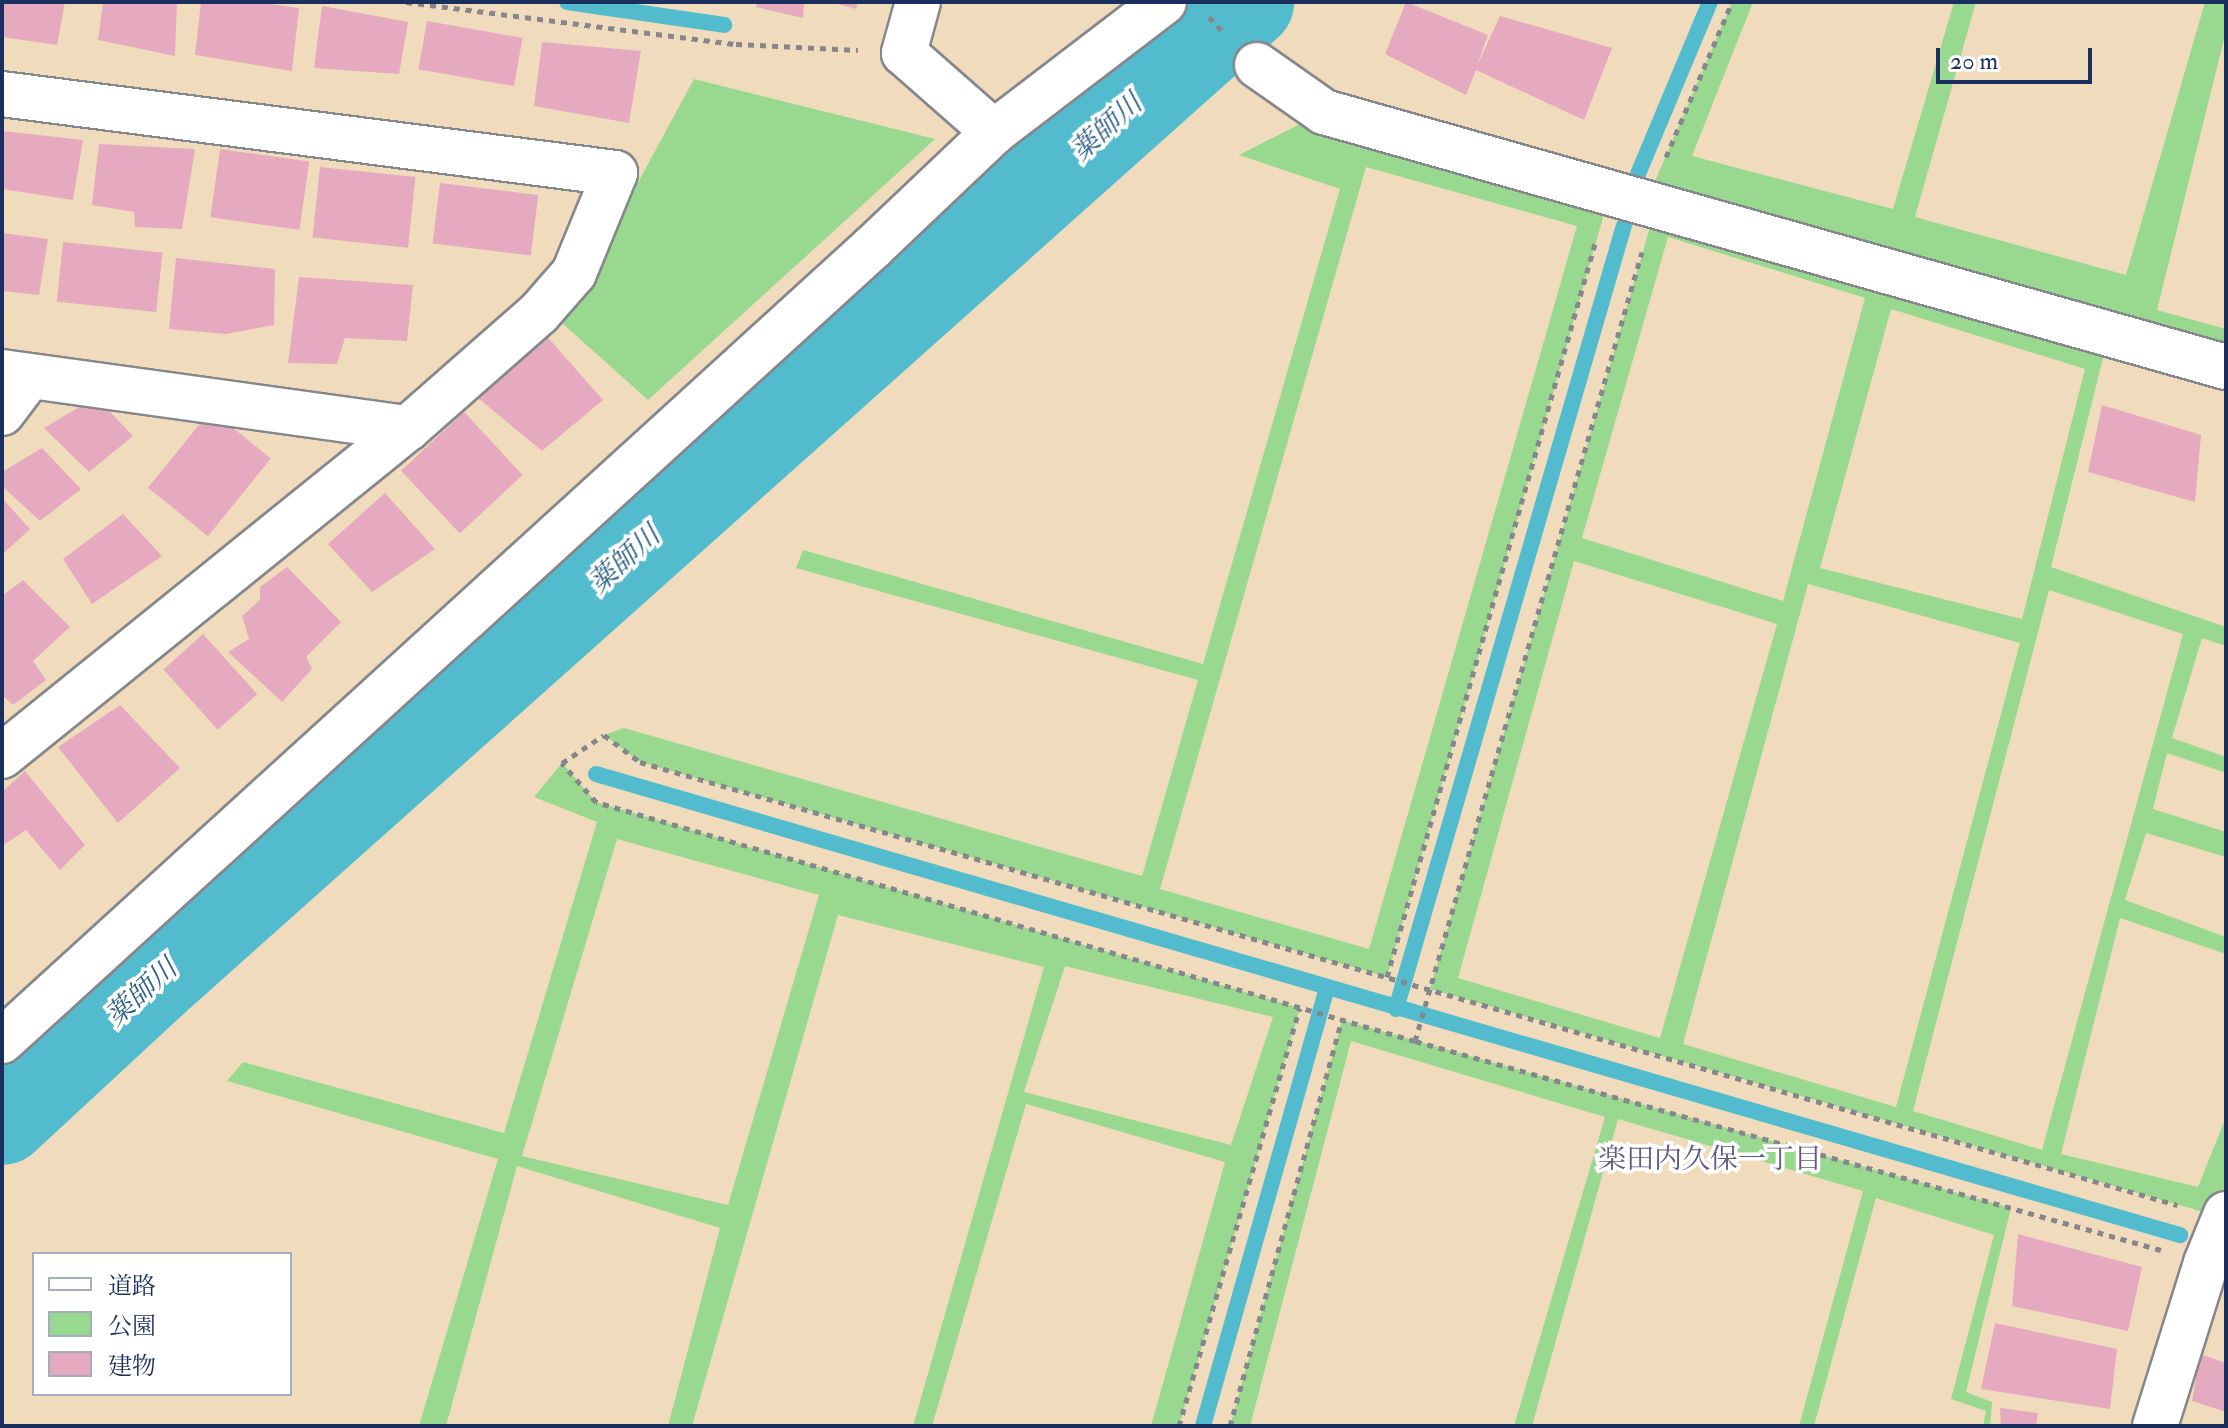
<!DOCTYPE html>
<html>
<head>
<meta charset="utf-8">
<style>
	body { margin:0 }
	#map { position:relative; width:2228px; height:1428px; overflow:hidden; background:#f0dcbc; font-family:"IM FELL Double Pica","Noto Serif JP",serif }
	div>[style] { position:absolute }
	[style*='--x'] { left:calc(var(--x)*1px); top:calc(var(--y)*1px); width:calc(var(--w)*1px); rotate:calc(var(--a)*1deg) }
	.green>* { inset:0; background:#99d98f }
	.stream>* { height:16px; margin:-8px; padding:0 8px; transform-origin:8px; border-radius:8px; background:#52bcce }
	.river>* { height:94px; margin:-47px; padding:0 47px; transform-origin:47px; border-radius:47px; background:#52bcce }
	.building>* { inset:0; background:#e5aabf; transform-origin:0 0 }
	.path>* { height:5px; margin-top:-2.5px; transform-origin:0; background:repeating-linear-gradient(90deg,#86868d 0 6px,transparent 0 12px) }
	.roads { filter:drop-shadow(2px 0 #86868d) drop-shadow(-2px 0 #86868d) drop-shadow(0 2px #86868d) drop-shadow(0 -2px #86868d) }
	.minor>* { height:44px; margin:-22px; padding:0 22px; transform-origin:22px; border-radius:22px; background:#fff }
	span { translate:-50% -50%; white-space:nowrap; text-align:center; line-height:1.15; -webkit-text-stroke:7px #fff; paint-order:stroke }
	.water-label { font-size:28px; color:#2e6085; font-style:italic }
	.neighbourhood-label { font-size:28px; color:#625a80 }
	.frame { position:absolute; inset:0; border:4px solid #1b2f5e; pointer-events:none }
	.legend { position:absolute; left:32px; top:1252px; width:260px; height:144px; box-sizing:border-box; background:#fff; border:2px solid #a4acbf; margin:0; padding:10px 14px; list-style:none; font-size:24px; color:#1b2f5e }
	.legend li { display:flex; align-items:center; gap:16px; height:40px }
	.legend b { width:40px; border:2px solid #a4acbf }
	.scale { position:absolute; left:1936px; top:48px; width:156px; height:36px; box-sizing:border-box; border:4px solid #1b2f5e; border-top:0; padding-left:10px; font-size:24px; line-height:28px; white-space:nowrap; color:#1b2f5e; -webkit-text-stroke:6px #fff; paint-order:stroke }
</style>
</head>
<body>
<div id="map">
	<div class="green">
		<div style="clip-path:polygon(evenodd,1732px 2px,1753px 2px,1692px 156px,1893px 209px,1954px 2px,1976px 2px,1915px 217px,2126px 275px,2205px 2px,2226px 2px,2226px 31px,2157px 310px,2226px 329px,2226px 367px,2109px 334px,2051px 567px,2226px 627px,2226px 646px,2202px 638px,2172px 738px,2226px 757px,2226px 773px,2167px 753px,2153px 809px,2226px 832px,2226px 857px,2146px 833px,2125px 900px,2226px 937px,2226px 954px,2120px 918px,2061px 1154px,2198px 1187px,2226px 1117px,2224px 1218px,1430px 989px,1656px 206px,1646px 202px,1732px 2px,1668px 237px,1865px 298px,1783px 601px,1582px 538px,1668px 237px,1732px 2px,1891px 309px,2085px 369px,2022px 619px,1820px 568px,1891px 309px,1732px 2px,1574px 561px,1777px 624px,1660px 1038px,1458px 978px,1574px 561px,1732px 2px,1808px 584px,2020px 643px,1896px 1107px,1683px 1044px,1808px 584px,1732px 2px,2049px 590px,2183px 634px,2042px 1150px,1913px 1111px,2049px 590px)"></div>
		<div style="clip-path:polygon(694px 79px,935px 139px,648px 400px,562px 323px)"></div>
		<div style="clip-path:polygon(evenodd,1324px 112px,1610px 193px,1387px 977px,640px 762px,604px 735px,624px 728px,1142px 876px,1198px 680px,796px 568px,803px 550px,1203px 664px,1340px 189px,1239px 155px,1324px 112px,1366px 167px,1577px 226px,1369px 949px,1160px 889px,1366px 167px)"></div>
		<div style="clip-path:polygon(evenodd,562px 763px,596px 802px,1300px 1008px,1179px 1426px,1151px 1426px,1225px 1162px,1026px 1104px,932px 1426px,913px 1426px,1044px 967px,838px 915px,692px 1426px,668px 1426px,720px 1228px,517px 1166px,446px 1426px,419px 1426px,498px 1159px,227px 1081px,243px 1062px,504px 1133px,597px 822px,534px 797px,562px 763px,617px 839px,819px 895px,728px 1205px,522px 1156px,617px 839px,562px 763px,1065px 966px,1273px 1017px,1231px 1145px,1024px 1092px,1065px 966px)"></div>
		<div style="clip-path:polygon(1342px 1020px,2011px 1208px,1966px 1392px,1992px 1402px,1990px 1426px,1983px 1426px,1986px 1411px,1951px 1399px,1994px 1235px,1876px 1198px,1814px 1426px,1799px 1426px,1863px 1191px,1618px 1119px,1532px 1426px,1514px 1426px,1605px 1117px,1351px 1041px,1250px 1426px,1230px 1426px)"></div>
	</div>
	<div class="stream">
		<div style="--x:567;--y:2;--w:159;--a:8.3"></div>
		<div style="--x:1638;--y:174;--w:186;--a:-67.3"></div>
		<div style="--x:596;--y:774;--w:1650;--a:16.23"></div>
		<div style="--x:1396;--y:1009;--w:816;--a:-73.78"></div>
		<div style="--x:1203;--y:1426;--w:455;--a:-74.2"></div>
	</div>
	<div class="river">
		<div style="--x:2;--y:1118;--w:203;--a:-42.8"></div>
		<div style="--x:151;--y:980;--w:1469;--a:-41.74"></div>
	</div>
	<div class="building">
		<div style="clip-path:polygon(2px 2px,65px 2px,57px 45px,2px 37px)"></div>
		<div style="clip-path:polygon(103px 2px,177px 2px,175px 56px,98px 40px)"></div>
		<div style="clip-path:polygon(201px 2px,255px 2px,299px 8px,292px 71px,195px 55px)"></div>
		<div style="clip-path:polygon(757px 2px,804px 2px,803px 18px,756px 7px)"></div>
		<div style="clip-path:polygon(831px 2px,858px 2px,856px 9px)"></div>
		<div style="clip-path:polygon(1406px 2px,1488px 35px,1477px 66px,1500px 16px,1612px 48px,1584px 120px,1476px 70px,1466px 95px,1385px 54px)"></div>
		<div style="clip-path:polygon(322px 6px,408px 22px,399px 74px,314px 68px)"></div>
		<div style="left:427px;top:21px;width:97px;height:49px;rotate:10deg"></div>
		<div style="clip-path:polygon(542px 42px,641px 51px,629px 123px,534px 106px)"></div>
		<div style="clip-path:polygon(2px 131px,83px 140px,73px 200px,2px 189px)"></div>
		<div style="clip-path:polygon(99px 144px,195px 149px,182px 229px,135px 227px,134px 212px,92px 205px)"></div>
		<div style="left:220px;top:149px;width:90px;height:69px;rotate:8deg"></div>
		<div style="left:320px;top:167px;width:96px;height:71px;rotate:6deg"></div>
		<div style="left:440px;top:183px;width:99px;height:61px;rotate:7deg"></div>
		<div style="clip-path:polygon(2px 233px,48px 239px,39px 295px,2px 291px)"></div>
		<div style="left:63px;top:242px;width:100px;height:60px;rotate:6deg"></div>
		<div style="clip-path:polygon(176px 258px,275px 269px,274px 325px,226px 334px,169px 329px)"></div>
		<div style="clip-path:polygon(299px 277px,413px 285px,407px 341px,345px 338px,337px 364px,288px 363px)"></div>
		<div style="clip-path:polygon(543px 332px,603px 400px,542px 451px,473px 394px)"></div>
		<div style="clip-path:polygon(96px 397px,133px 436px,89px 472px,44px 428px)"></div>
		<div style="clip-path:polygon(2102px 405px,2201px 435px,2195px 502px,2088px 472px)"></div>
		<div style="left:211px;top:410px;width:77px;height:100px;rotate:39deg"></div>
		<div style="left:464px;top:412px;width:86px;height:86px;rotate:47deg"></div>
		<div style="clip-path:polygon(42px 448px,81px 489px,40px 521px,2px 486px,2px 472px)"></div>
		<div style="clip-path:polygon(385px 493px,435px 549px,372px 592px,328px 544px)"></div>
		<div style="clip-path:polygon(2px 498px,30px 529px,2px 555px)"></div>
		<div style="clip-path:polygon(123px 514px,162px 556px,92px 604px,63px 559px)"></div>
		<div style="clip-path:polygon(287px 567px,341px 622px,306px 657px,312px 669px,282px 702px,228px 652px,249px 639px,242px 616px,260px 600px,260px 587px)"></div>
		<div style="clip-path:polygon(23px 580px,70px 627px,33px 661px,46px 680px,13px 705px,2px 695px,2px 596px)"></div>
		<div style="left:203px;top:634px;width:81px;height:53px;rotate:48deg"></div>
		<div style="clip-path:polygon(120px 705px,180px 768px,118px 823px,58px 747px)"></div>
		<div style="clip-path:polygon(25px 771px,85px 845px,60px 870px,26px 830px,2px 846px,2px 792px)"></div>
		<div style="clip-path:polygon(2018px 1234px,2142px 1267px,2128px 1331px,2012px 1306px)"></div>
		<div style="clip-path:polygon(1995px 1323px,2117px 1349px,2110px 1409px,1981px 1389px)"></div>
		<div style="clip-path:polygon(2200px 1354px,2226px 1363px,2226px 1412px,2192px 1401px)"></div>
		<div style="clip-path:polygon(2000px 1408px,2038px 1413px,2036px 1426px,2001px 1426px)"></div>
	</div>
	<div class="path">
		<div style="--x:406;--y:2;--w:333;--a:7.3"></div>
		<div style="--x:736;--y:44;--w:122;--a:2.8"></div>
		<div style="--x:1209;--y:17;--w:22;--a:47"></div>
		<div style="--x:1666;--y:157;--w:168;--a:-66.9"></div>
		<div style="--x:1387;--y:977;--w:766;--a:-74.17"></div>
		<div style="--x:1415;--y:1041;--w:821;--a:-73.95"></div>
		<div style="--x:2161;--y:1250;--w:775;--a:-164.35"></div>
		<div style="--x:1415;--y:1041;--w:853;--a:-163.73"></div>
		<div style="--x:596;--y:802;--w:52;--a:-131.1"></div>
		<div style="--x:562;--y:763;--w:50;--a:-33.7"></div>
		<div style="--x:604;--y:735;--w:45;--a:36.9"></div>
		<div style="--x:640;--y:762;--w:1600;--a:16.08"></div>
		<div style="--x:1179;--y:1426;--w:435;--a:-73.9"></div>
		<div style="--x:1230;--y:1426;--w:421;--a:-74.6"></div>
	</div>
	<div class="roads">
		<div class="minor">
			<div style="--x:918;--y:2;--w:53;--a:105.4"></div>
			<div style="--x:904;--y:53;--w:120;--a:41.3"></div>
			<div style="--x:1257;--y:65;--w:82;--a:35"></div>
			<div style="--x:1324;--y:112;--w:937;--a:15.79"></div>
			<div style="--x:2;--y:94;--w:618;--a:7.34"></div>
			<div style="--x:615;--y:173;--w:108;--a:112.3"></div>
			<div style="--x:574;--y:273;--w:53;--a:131.2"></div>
			<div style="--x:539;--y:313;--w:174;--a:138.7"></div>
			<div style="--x:408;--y:428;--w:522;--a:141.07"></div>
			<div style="--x:2;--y:372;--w:410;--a:7.9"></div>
			<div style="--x:2;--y:413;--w:46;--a:-52.9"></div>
			<div style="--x:2;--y:1041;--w:1179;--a:-42.35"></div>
			<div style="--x:873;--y:247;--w:167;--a:-43.5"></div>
			<div style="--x:994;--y:132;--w:214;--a:-37.4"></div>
			<div style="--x:2155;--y:1426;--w:171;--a:-72.6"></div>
			<div style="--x:2206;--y:1263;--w:53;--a:-67.8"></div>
		</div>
	</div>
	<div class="water-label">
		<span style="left:1107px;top:128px;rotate:-42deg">薬師川</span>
		<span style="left:625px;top:560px;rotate:-42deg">薬師川</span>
		<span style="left:142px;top:993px;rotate:-42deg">薬師川</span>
	</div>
	<div class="neighbourhood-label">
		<span style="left:1710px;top:1160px">楽田内久保一丁目</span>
	</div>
	<div class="frame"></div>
	<ul class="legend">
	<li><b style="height:10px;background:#fff"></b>道路</li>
	<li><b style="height:22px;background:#99d98f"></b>公園</li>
	<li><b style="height:22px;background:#e5aabf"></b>建物</li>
	</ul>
	<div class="scale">20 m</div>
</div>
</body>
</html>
